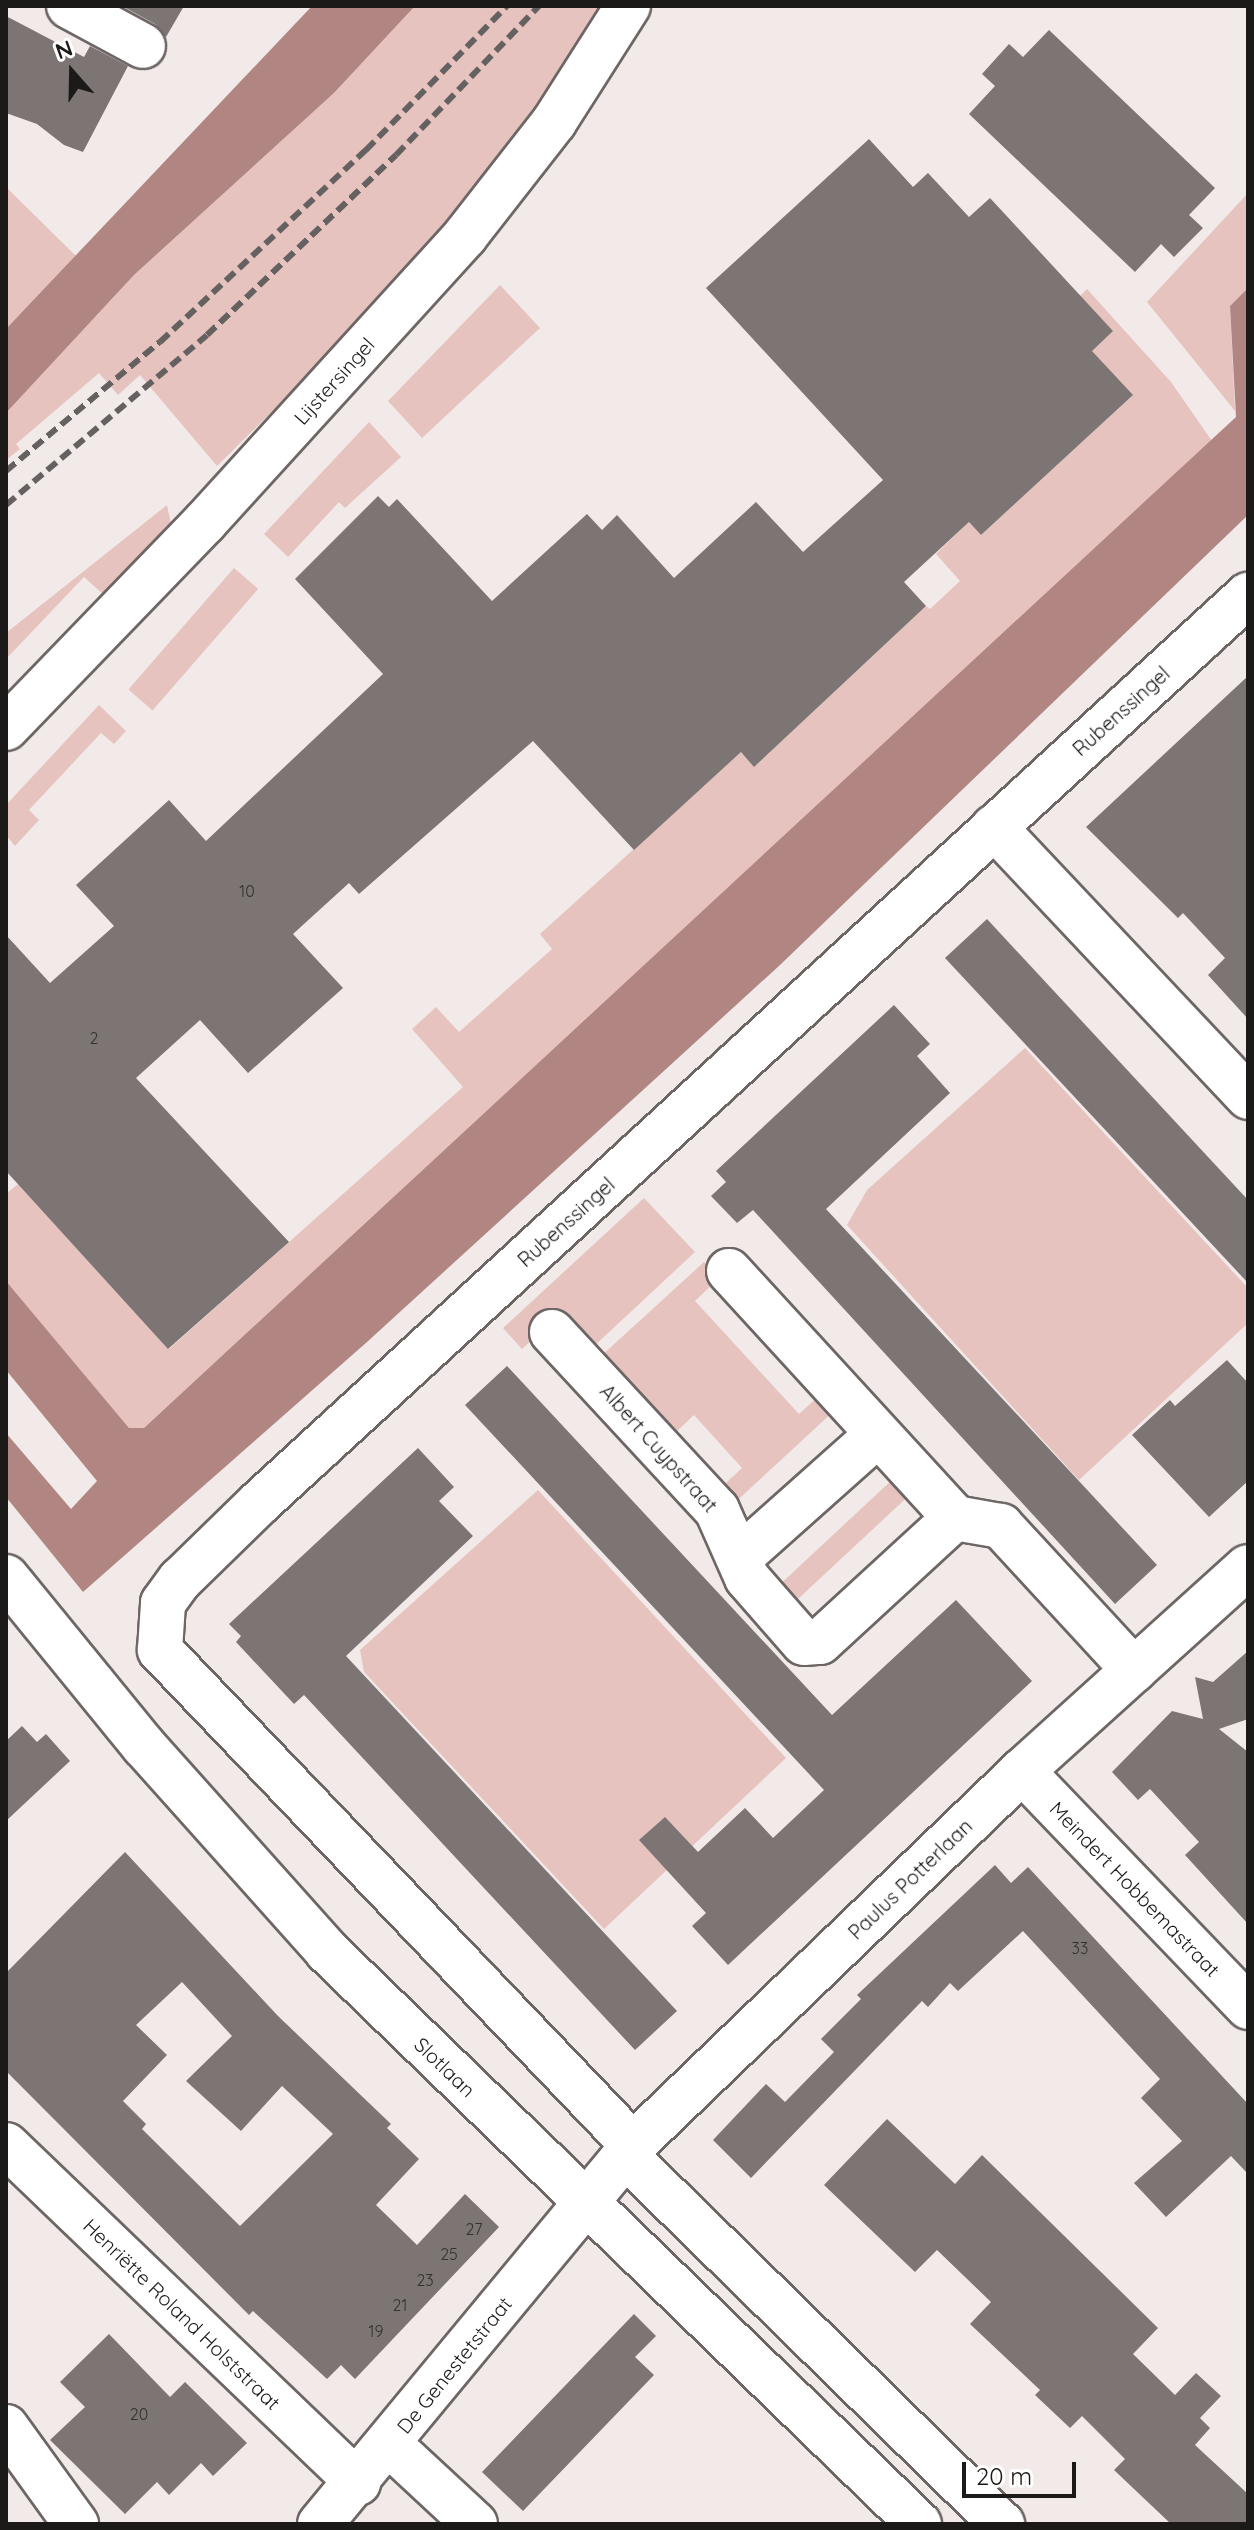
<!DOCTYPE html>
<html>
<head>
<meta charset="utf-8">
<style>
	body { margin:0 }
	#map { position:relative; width:1254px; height:2530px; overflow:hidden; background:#f2eae9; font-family:Quicksand,sans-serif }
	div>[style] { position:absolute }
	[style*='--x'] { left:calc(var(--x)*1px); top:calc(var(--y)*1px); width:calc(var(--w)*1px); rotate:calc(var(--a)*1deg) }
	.green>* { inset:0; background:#e7c3bf; transform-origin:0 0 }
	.water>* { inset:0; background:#b18682 }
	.building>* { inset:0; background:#7c7574 }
	.roads { filter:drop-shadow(2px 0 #6d6665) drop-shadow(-2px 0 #6d6665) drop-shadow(0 2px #6d6665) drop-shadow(0 -2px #6d6665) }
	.minor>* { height:44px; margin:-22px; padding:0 22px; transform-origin:22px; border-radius:22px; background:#fff }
	.tertiary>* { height:44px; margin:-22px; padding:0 22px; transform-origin:22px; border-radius:22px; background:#fff }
	.rail>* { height:6px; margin-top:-3px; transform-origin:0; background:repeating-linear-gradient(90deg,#656160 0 12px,transparent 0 18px) }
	span { translate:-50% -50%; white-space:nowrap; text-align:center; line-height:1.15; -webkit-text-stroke:6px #fff; paint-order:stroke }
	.number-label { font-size:16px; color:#343130 }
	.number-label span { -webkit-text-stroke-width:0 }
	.street-label { font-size:20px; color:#1c1a19 }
	.frame { position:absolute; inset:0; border:8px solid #1c1a19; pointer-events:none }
	.north { position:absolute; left:32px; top:32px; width:80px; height:80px; -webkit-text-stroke:6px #fff; paint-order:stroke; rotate:340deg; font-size:22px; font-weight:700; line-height:32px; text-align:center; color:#1c1a19 }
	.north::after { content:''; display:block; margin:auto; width:28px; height:36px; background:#1c1a19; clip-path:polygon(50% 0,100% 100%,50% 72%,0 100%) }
	.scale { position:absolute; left:962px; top:2462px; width:114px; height:36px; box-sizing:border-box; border:4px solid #1c1a19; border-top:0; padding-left:10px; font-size:24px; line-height:28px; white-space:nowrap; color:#1c1a19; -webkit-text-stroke:6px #fff; paint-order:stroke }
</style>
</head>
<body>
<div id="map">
	<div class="green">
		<div style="clip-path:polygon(415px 6px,602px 6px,464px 222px,217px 466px,140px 375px,118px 395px,99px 373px,16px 444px,20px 449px,6px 460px,6px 413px,134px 275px,334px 93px)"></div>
		<div style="clip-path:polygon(6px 187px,77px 257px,6px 329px)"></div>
		<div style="clip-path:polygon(1248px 193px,1248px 288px,1230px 306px,1235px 411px,1147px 302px)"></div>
		<div style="clip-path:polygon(500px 285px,540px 328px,422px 438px,388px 401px)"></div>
		<div style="clip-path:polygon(1087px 289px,1171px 382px,1212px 441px,144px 1428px,129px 1428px,6px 1281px,6px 1194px,18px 1184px,169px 1349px,463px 1087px,412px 1029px,436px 1007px,459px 1032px,552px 949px,540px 934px,741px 752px,755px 766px,926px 606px,930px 609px,960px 581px,936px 554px,944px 546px,969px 522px,981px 535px,1132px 396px,1092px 351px,1080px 296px)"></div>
		<div style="clip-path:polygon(369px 422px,401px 457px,345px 508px,339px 502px,288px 557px,264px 534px)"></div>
		<div style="clip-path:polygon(167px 505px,171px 524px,105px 596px,84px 577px,6px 659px,6px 633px)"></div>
		<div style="left:234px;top:568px;width:32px;height:161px;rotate:41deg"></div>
		<div style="clip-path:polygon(99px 705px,126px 731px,114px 744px,101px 733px,29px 810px,39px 820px,15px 846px,6px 835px,6px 805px)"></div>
		<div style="clip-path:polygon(1025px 1048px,1248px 1288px,1248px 1323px,1079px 1480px,847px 1225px,867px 1190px)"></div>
		<div style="clip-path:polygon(644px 1198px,695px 1252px,592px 1348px,560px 1314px,522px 1349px,503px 1328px)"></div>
		<div style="clip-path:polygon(704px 1262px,719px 1278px,695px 1301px,799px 1414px,825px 1390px,835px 1410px,729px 1508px,715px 1493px,742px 1468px,694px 1415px,673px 1435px,600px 1357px)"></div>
		<div style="left:893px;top:1479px;width:23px;height:158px;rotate:47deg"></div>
		<div style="clip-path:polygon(538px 1490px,786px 1758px,604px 1929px,364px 1672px,360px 1650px)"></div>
	</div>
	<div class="water">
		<div style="clip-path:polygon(312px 6px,415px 6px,334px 93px,134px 275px,6px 413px,6px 329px)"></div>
		<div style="clip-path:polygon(1248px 288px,1248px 515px,780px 965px,367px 1342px,83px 1592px,6px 1497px,6px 1433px,71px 1509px,97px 1481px,6px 1370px,6px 1281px,129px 1428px,144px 1428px,1236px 417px,1230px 306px)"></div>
	</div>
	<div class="building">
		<div style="clip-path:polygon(122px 6px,184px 6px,166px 37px,155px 24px)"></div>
		<div style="clip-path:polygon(6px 16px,84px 57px,90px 46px,128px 66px,83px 152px,64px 145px,37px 124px,6px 113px)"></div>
		<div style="clip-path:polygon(1049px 30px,1215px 188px,1189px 215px,1203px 228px,1174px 257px,1161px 244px,1135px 272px,969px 114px,995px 86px,982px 74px,1009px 44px,1023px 57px)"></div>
		<div style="clip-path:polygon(869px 139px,913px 187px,928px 173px,969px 217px,990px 198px,1113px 331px,1092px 351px,1133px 395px,981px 535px,969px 522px,904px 582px,926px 606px,754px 767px,741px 752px,634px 850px,533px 741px,359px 894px,349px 883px,293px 934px,343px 988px,248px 1073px,200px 1020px,136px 1078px,289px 1242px,168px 1349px,6px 1171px,6px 935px,50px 983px,114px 926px,76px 885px,169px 800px,206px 841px,383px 674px,295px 579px,378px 496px,389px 507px,397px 499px,492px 601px,587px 514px,602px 530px,617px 515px,674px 578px,756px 502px,803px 552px,883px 480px,706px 288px)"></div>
		<div style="clip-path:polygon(1248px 676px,1248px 1019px,1208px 975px,1225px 958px,1183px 913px,1178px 918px,1086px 827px)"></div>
		<div style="clip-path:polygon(987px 919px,1248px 1200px,1248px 1283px,945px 958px)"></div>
		<div style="clip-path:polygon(894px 1005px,930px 1044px,917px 1056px,950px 1093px,826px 1209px,1157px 1565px,1115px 1604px,753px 1210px,737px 1223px,711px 1196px,726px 1182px,716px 1171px)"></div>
		<div style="clip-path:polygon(1227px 1360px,1248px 1383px,1248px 1481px,1209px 1517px,1132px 1435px,1170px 1400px,1175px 1406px)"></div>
		<div style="clip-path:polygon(507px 1366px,832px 1715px,956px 1600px,1032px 1681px,728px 1965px,692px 1926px,706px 1913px,639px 1840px,665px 1817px,698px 1852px,745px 1808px,773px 1838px,824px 1790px,465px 1405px)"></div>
		<div style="clip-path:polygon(418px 1448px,454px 1487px,439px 1501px,473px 1536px,346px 1656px,677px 2011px,635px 2050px,304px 1695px,294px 1704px,236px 1642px,241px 1636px,229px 1624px)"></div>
		<div style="clip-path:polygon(1248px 1651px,1248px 1719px,1219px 1729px,1248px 1752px,1248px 1924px,1185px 1855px,1199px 1842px,1150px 1789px,1138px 1800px,1112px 1772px,1172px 1711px,1203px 1719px,1195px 1677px,1213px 1682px)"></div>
		<div style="clip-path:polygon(22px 1726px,37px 1742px,46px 1734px,70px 1761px,6px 1821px,6px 1741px)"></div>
		<div style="clip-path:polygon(evenodd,125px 1852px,278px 2016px,391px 2124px,387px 2128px,419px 2159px,376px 2205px,417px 2245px,465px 2194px,499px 2227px,355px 2379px,341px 2365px,327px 2379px,253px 2311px,249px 2315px,6px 2071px,6px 1973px,125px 1852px,182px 1982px,232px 2036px,186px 2081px,241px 2131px,282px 2086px,333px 2134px,240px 2226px,142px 2129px,146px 2124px,123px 2101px,167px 2055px,136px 2025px,182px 1982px)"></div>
		<div style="clip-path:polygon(995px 1865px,1011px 1883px,1028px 1867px,1248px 2104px,1248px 2174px,1231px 2156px,1166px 2217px,1134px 2183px,1182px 2141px,1141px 2098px,1160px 2079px,1023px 1931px,958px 1991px,950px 1983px,928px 2007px,922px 2001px,751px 2178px,713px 2140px,766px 2084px,785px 2102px,834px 2052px,821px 2039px,861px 1999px,857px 1995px)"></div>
		<div style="clip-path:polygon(887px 2119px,955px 2184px,982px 2155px,1158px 2328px,1133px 2354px,1175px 2395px,1196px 2373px,1221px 2396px,1200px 2418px,1210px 2428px,1195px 2445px,1248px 2494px,1248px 2524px,1171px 2524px,1114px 2470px,1125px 2459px,1082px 2416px,1070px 2428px,1035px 2395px,1040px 2390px,970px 2324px,991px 2302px,937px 2250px,915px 2272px,824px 2185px)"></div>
		<div style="clip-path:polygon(634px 2314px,656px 2336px,635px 2357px,654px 2375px,523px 2511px,482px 2472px)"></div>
		<div style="clip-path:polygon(109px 2334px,170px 2397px,185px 2382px,247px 2443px,213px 2476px,201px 2463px,169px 2495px,157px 2482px,125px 2514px,50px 2440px,85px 2407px,60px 2382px)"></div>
	</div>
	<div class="roads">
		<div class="minor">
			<div style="--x:69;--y:6;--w:84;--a:28.4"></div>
			<div style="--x:6;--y:728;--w:286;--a:-46"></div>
			<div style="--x:205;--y:522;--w:387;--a:-47.7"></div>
			<div style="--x:465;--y:236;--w:145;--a:-52"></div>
			<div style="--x:554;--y:122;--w:138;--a:-57.5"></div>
			<div style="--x:994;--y:827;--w:371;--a:46.7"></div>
			<div style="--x:729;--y:1271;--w:335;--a:47.5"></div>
			<div style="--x:955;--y:1518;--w:47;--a:9.9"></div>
			<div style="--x:1001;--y:1526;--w:196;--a:47.3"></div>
			<div style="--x:552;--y:1332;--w:243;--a:47.2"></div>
			<div style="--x:717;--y:1510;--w:74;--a:66.2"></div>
			<div style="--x:747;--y:1578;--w:86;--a:48.8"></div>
			<div style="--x:804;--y:1643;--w:16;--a:-4"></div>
			<div style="--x:820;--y:1642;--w:183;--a:-42.6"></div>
			<div style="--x:739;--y:1558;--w:186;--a:-41.7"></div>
			<div style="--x:1022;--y:1771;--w:327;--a:46.2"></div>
			<div style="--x:6;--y:2145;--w:488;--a:43.8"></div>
			<div style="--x:633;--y:2145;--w:685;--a:-133.7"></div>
			<div style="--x:160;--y:1650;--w:47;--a:-86.3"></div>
			<div style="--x:163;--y:1603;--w:29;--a:-54"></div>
			<div style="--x:180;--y:1580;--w:110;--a:-44.3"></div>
			<div style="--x:259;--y:1503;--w:1343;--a:-42.56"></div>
			<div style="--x:625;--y:2155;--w:528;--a:44.39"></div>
			<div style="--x:6;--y:2427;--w:120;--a:54.2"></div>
			<div style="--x:390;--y:2445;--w:116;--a:42.9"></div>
			<div style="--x:320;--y:2524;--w:492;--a:-50.4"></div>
			<div style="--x:633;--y:2145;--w:540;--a:-43.87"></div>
			<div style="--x:1022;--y:1771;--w:304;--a:-42.1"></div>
		</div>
		<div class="tertiary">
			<div style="--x:6;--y:1577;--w:218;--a:50.8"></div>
			<div style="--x:144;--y:1746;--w:275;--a:48.2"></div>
			<div style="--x:327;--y:1951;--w:824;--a:44.07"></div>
		</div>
	</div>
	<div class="rail">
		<div style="--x:6;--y:471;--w:201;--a:-40"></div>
		<div style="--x:160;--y:342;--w:282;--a:-43"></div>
		<div style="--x:366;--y:150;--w:202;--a:-45.6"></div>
		<div style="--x:6;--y:505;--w:263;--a:-40.2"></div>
		<div style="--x:207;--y:335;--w:261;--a:-43.6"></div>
		<div style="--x:396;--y:155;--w:207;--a:-46.2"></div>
	</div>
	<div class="number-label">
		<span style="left:247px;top:891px">10</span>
		<span style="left:94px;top:1038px">2</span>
		<span style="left:1080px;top:1948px">33</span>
		<span style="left:474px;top:2229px">27</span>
		<span style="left:449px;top:2254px">25</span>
		<span style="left:425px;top:2280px">23</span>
		<span style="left:400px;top:2305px">21</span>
		<span style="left:376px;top:2331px">19</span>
		<span style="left:139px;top:2414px">20</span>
	</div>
	<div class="street-label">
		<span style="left:334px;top:381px;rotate:-48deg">Lijstersingel</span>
		<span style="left:1121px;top:711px;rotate:-42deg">Rubenssingel</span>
		<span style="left:566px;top:1222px;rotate:-42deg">Rubenssingel</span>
		<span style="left:659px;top:1448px;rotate:48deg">Albert Cuypstraat</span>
		<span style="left:910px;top:1879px;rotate:-44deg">Paulus Potterlaan</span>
		<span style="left:1135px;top:1889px;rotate:46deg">Meindert Hobbemastraat</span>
		<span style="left:445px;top:2067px;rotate:44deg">Slotlaan</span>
		<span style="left:182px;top:2314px;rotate:44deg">Henriëtte Roland Holststraat</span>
		<span style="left:454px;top:2365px;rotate:-51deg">De Genestetstraat</span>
	</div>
	<div class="frame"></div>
	<div class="north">N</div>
	<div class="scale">20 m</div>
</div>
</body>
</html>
